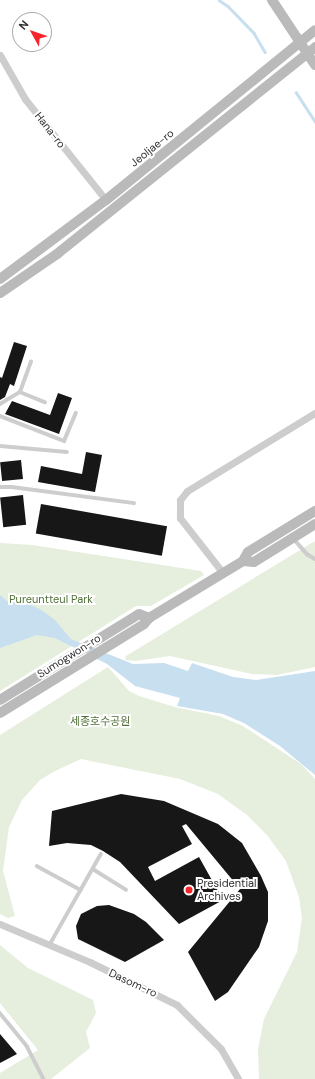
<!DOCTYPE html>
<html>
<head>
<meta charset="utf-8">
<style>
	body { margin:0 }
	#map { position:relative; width:315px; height:1079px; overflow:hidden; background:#fff; font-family:"DM Sans","Noto Sans KR",sans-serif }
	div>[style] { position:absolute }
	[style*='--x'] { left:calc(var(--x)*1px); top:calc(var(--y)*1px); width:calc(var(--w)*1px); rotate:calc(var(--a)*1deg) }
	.green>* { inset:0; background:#e6eedd }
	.water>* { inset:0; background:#c8dff0 }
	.stream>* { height:2.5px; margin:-1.25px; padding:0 1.25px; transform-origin:1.25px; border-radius:1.25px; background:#c8dff0 }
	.building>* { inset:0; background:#171717; transform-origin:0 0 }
	.lane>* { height:3.5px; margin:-1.75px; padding:0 1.75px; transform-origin:1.75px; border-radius:1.75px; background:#cdcdcd }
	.street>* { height:7px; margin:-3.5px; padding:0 3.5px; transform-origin:3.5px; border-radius:3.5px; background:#cdcdcd }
	.secondary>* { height:10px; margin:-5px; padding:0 5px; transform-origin:5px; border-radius:5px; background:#bababa }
	.dots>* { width:11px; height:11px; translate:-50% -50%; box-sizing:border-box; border:2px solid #fff; border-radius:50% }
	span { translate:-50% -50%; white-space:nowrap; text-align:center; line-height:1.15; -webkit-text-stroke:4px #fff; paint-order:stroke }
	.street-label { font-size:11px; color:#303030 }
	.park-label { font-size:11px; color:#517139 }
	.poi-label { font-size:11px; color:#303030 }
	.left { translate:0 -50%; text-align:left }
	.north { position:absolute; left:12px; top:12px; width:40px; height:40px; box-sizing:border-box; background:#fff; border:1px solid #acacac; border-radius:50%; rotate:310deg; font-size:11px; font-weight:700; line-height:16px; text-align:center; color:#303030 }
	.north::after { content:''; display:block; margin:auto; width:14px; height:18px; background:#f6242b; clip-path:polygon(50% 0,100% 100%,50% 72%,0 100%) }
</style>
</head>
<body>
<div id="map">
	<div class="green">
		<div style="clip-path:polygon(315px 541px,315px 667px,277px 675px,252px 674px,170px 656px,135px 661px,125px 660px,126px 656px)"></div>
		<div style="clip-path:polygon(0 543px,32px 545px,201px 571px,204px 575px,151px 606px,136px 606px,0 691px)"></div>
		<div style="clip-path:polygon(108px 667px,129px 691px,139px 696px,175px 707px,219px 716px,243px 726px,301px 764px,315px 779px,315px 1079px,259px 1079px,258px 1049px,264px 1019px,297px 952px,302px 918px,299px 897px,286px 861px,267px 835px,247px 815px,218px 794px,180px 779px,81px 759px,53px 772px,40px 780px,22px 800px,9px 827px,3px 871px,15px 916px,8px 918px,0 914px,0 735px)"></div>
		<div style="clip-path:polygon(0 945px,28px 968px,93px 1000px,96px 1013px,86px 1032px,90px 1048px,51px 1079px,0 1079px,0 1073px,38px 1050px,0 1003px)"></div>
	</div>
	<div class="water">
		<div style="clip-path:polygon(0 595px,7px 601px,23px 602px,40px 609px,55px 620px,71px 639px,133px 664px,164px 663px,188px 671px,192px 663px,233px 677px,256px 680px,315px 671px,315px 775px,280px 746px,244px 723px,223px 714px,177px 706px,180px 698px,135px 686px,107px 664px,55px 638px,37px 635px,0 648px)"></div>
	</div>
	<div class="stream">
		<div style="--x:219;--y:0;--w:11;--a:34"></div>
		<div style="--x:228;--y:6;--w:37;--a:46"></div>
		<div style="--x:254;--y:33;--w:22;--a:60"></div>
		<div style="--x:296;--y:92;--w:35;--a:57"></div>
	</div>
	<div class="building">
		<div style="clip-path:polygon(14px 342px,27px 346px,14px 386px,10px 384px,5px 397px,0 400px,0 377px,2px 378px)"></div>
		<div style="clip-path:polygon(58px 393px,72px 398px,59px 434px,5px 414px,12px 401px,50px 415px)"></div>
		<div style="clip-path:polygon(86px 452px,102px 455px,95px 492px,38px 482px,41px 466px,82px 474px)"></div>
		<div style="left:21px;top:460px;width:19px;height:21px;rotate:84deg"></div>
		<div style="left:23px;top:495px;width:30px;height:23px;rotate:84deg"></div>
		<div style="left:41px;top:504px;width:128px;height:30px;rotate:10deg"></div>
		<div style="clip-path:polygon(121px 794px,164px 801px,218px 824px,242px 843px,261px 876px,268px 892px,268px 921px,259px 947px,228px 992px,215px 1001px,188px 952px,240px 889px,186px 824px,182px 826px,192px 844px,148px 867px,155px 881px,199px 857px,223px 900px,179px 924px,120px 862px,103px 851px,91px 845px,67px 843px,49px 846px,52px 811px)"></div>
		<div style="clip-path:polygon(109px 905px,134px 914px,146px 922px,164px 940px,125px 962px,78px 939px,76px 926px,81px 914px,97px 906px)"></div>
		<div style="clip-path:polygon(0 1034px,17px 1054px,0 1063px)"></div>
	</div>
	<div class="lane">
		<div style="--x:20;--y:392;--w:32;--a:-70"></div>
		<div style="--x:0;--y:404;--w:23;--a:-31"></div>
		<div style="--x:20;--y:392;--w:27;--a:22"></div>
		<div style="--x:0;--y:416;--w:69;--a:21.3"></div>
		<div style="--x:64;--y:441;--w:30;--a:-67"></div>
		<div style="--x:0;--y:446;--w:67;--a:5.1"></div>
		<div style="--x:0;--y:487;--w:12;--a:0"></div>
		<div style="--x:12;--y:487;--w:123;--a:7.5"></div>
		<div style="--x:294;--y:539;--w:20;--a:49"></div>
		<div style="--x:307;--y:554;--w:9;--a:32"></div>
		<div style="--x:37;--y:866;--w:50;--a:28.6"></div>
		<div style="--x:93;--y:869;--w:39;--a:32"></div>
		<div style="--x:50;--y:944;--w:103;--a:-60.5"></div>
		<div style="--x:0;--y:1013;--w:43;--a:50.7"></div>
		<div style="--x:27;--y:1046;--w:37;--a:63"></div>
	</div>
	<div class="street">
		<div style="--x:0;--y:55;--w:51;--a:60.4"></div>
		<div style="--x:25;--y:99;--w:129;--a:51.3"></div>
		<div style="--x:223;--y:573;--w:70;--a:-128"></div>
		<div style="--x:180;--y:518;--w:18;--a:-90"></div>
		<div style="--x:180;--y:500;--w:11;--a:-52"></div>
		<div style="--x:187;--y:491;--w:150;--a:-31.4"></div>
		<div style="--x:0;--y:924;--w:98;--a:22.9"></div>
		<div style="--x:90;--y:962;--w:97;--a:26.3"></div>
		<div style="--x:177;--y:1005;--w:62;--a:45"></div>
		<div style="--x:221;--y:1049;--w:34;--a:60"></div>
	</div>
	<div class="secondary">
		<div style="--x:272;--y:0;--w:78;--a:56.5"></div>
		<div style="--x:0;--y:279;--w:132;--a:-36.7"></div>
		<div style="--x:106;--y:200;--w:269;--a:-39.1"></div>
		<div style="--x:0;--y:293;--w:69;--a:-34.4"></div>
		<div style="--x:57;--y:254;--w:331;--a:-38.7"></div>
		<div style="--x:243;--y:561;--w:11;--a:5"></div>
		<div style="--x:254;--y:562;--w:72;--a:-31.9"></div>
		<div style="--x:0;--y:700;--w:163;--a:-31.7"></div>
		<div style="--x:139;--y:614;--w:11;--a:22"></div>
		<div style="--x:0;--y:713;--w:169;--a:-31.7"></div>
		<div style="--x:144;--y:624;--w:8;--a:-50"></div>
		<div style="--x:149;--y:618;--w:110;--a:-31.2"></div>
		<div style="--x:243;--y:561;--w:10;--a:-61"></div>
		<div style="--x:248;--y:552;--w:79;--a:-31.5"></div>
	</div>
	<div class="dots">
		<div style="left:189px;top:890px;background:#f6242b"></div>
	</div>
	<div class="street-label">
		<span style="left:50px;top:130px;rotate:52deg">Hana-ro</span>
		<span style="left:152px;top:148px;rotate:-39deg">Jeoljae-ro</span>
		<span style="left:69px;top:656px;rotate:-32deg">Sumogwon-ro</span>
		<span style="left:133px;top:983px;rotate:25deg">Dasom-ro</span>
	</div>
	<div class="park-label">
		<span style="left:51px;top:599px">Pureuntteul Park</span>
		<span style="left:100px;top:721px">세종호수공원</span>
	</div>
	<div class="poi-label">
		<span class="left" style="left:197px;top:890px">Presidential<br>Archives</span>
	</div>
	<div class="north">N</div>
</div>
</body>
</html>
